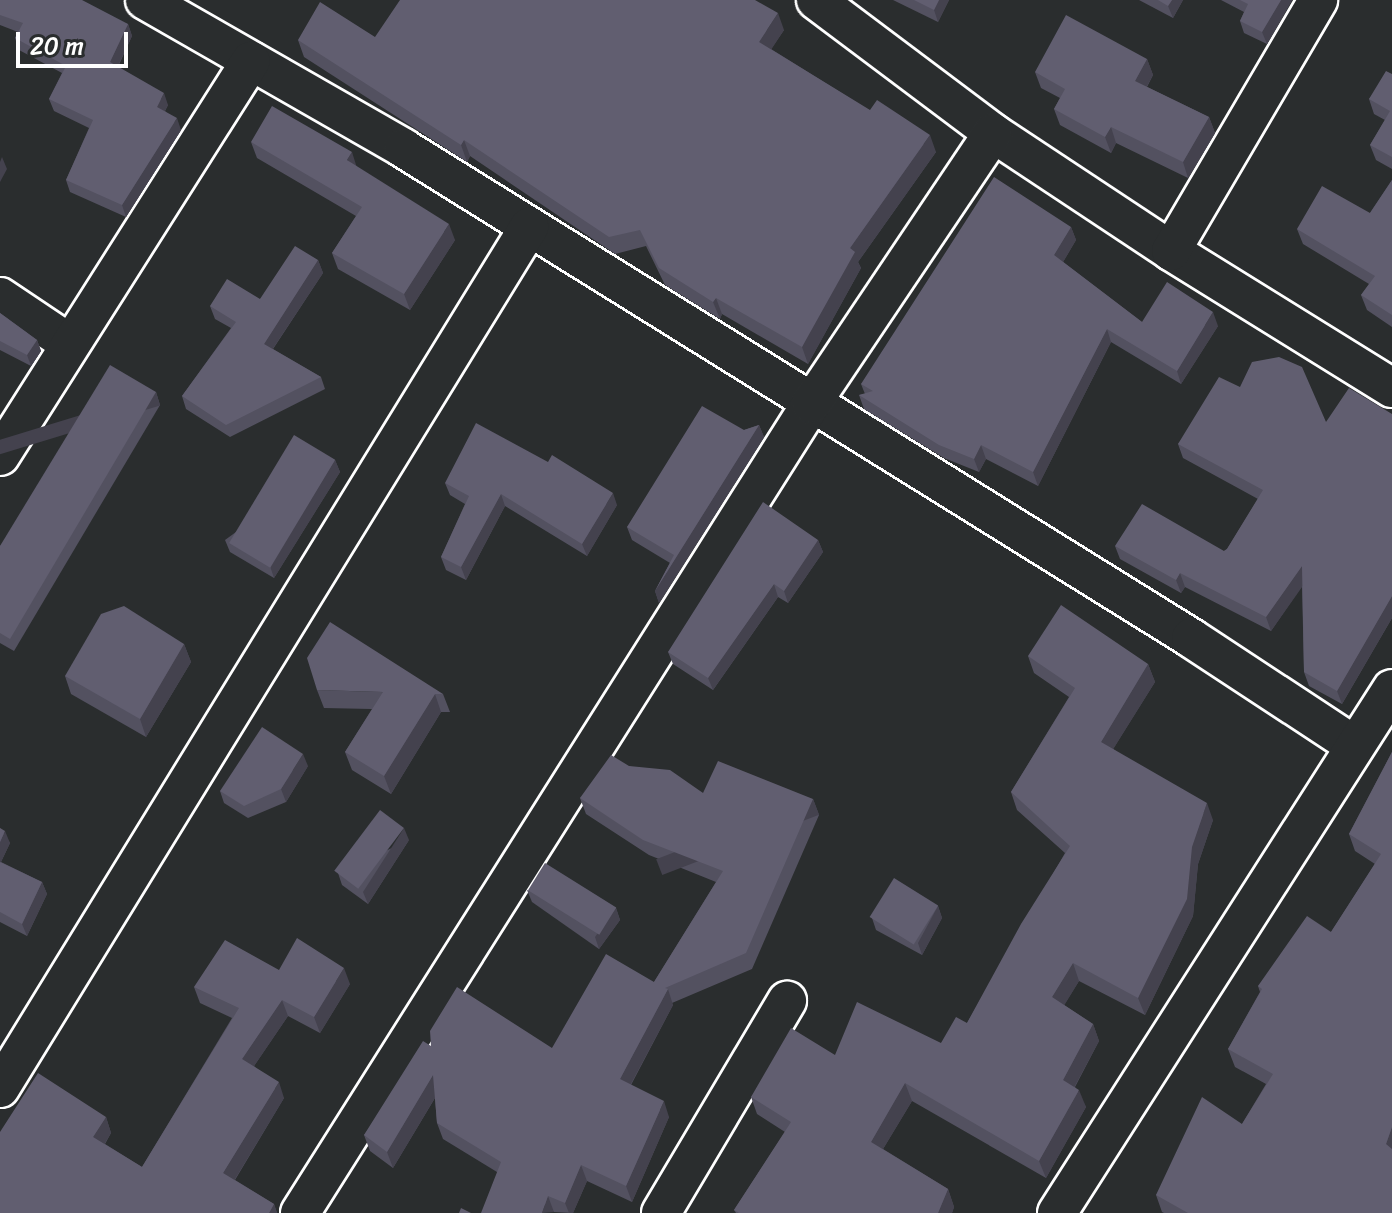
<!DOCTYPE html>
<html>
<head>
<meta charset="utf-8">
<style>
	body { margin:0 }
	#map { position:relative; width:1392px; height:1213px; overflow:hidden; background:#2a2d2e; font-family:Sriracha,sans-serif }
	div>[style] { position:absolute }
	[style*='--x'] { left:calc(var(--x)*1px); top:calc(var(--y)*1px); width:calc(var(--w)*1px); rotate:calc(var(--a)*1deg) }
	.roads { filter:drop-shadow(2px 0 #fff) drop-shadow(-2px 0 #fff) drop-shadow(0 2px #fff) drop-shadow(0 -2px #fff) }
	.minor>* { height:38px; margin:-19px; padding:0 19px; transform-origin:19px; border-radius:19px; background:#2a2d2e }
	.wall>* { inset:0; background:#535160 }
	.shaded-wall>* { inset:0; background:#44424e; transform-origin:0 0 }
	.building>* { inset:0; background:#615e70; transform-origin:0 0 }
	span { translate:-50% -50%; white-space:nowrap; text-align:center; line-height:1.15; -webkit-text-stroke:6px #2a2d2e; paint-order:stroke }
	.scale { position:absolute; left:16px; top:32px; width:112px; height:36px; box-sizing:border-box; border:4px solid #fff; border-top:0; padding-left:10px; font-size:24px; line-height:28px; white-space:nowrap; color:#fff; -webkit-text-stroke:6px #2a2d2e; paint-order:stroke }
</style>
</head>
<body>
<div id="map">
	<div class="roads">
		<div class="minor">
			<div style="--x:145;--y:0;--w:297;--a:29.8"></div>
			<div style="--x:403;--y:148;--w:928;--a:31.87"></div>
			<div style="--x:1191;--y:638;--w:195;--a:33.3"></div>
			<div style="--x:816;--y:0;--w:221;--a:36.9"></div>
			<div style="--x:993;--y:133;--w:214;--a:33.5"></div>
			<div style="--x:1171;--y:251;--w:260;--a:31.8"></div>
			<div style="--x:1171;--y:251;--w:291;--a:-59.6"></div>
			<div style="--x:0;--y:297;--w:84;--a:33.9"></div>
			<div style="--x:0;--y:456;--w:468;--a:-57.6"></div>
			<div style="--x:0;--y:1088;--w:1011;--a:-58.43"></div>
			<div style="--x:300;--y:1213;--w:957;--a:-57.72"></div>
			<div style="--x:811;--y:404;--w:326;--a:-56.1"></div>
			<div style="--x:661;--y:1213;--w:247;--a:-59.3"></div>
			<div style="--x:1057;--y:1213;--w:622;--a:-57.41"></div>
		</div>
	</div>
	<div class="wall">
		<div style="clip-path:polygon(0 0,128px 24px,132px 36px,118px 67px,168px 105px,165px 111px,181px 130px,126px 217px,70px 192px,66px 180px,89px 128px,54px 111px,49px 99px,62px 73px,19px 50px,15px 38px,18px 32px,0 25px)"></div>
		<div style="clip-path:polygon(893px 0,949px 0,938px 22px)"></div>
		<div style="clip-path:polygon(1139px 0,1183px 0,1173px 18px)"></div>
		<div style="clip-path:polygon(1221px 0,1292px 0,1267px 44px,1244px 33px,1240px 21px,1244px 12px)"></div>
		<div style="clip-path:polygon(784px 30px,771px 49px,936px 152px,858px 262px,861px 268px,808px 364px,722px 314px,720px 319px,665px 285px,646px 246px,615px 254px,470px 156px,467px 162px,304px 57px,298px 40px,375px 37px)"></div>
		<div style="clip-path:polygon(1147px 59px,1153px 75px,1147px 87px,1209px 117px,1215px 133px,1188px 178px,1116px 143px,1111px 153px,1060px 125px,1054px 109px,1060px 98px,1041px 88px,1035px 72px)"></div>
		<div style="clip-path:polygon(1392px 74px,1392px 169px,1376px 160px,1370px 145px,1385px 120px,1374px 114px,1369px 99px)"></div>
		<div style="clip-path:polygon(251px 142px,357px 167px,455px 240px,410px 310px,338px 269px,332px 253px,356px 216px,257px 158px)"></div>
		<div style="clip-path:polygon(1392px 180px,1392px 327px,1367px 310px,1361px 295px,1369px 284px,1303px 244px,1297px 229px,1370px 213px)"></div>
		<div style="clip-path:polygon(1071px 227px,1076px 240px,1063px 262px,1142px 322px,1218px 326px,1181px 384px,1111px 342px,1038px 486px,986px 459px,979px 472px,944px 458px,864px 409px,859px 395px,865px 394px,861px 384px)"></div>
		<div style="clip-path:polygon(318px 260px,323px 273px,273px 349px,321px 377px,325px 389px,230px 437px,186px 409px,182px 396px,231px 328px,215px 319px,210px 306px,260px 299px)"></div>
		<div style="clip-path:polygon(0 313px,37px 340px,41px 351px,31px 366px,0 350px)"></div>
		<div style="clip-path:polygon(1240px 387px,1326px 422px,1392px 414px,1392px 618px,1342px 704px,1309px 686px,1304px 672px,1302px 586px,1271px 631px,1185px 587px,1181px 593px,1120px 559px,1115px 546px,1224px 551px,1227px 549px,1258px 499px,1183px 458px,1178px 444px)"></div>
		<div style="clip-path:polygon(156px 392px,160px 405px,14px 651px,0 643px,0 546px)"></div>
		<div style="clip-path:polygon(759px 425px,764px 437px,659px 603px,655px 591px,670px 563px,632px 540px,627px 527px,744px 430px)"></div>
		<div style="clip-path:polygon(335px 460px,340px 472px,274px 578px,230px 552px,225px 540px)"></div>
		<div style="clip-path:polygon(445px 483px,617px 505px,587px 556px,505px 506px,466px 580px,446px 570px,441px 557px,465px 504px,450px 495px)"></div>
		<div style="clip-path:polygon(818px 540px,823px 552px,788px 603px,778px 597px,713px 690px,673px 664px,668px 652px)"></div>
		<div style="clip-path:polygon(184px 644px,191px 662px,146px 737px,71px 694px,65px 676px)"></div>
		<div style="clip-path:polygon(1028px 656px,1148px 664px,1155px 682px,1113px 749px,1213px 820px,1198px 864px,1193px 916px,1145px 1015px,1079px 981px,1064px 1005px,1093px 1024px,1099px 1041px,1075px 1087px,1086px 1107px,1046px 1178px,912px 1101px,883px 1149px,948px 1189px,954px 1207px,952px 1213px,736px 1213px,734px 1210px,785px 1132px,757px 1114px,751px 1097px,835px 1055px,941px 1043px,967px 1023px,1065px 853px,1017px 810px,1011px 792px,1069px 697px,1034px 673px)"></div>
		<div style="clip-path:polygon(317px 690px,443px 694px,450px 712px,441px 712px,391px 794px,352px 770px,345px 752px,372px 709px,324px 708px)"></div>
		<div style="clip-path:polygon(1392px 752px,1392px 1213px,1164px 1213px,1162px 1212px,1156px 1195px,1242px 1124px,1266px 1084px,1235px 1067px,1228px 1049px,1260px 992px,1258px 986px,1331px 932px,1375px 864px,1355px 851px,1349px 834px)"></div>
		<div style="clip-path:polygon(308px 766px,286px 802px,248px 818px,224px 803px,220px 791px)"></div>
		<div style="clip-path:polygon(629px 766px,703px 793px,813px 799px,819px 815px,752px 969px,672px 1003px,673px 1005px,631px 1085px,669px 1117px,632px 1202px,587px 1181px,573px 1213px,554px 1212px,497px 1172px,443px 1139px,437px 1123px,435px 1098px,393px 1168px,370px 1151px,364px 1135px,431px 1046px,552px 1048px,654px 982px,716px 882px,649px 855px,586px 814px,580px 798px)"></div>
		<div style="clip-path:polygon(0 828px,10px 843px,1px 862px,42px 882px,47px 894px,27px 936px,0 922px)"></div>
		<div style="clip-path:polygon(409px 840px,368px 904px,342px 885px,338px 873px)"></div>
		<div style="clip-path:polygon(527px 890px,616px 908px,620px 920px,599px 949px,532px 902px)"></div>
		<div style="clip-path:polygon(938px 906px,942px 918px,922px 955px,876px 930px,872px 918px)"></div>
		<div style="clip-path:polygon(279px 970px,350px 984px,320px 1033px,288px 1016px,254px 1066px,284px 1098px,235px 1180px,274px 1204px,277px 1213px,0 1213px,106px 1117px,111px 1133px,105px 1144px,142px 1167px,232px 1018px,200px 1003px,194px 987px)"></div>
	</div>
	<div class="shaded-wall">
		<div style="clip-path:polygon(939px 0,949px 0,938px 22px,934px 10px)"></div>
		<div style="clip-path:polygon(1172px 0,1183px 0,1173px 18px,1168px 6px)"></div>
		<div style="clip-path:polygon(1281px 0,1292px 0,1267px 44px,1262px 32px)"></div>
		<div style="clip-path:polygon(778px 13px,784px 30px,765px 59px,759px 42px)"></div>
		<div style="clip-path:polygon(128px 24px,132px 36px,114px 74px,110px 62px)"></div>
		<div style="clip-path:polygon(1147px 59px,1153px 75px,1141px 97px,1135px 81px)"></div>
		<div style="clip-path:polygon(164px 93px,168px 105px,161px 118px,157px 107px)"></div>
		<div style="clip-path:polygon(1209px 117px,1215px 133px,1188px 178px,1183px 162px)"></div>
		<div style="clip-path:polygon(177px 118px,181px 130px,126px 217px,122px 205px)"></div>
		<div style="clip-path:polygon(1111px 127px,1116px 143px,1111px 153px,1105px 137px)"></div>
		<div style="clip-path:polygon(930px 135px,936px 152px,858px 262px,861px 268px,808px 364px,802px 347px,850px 248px)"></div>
		<div style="clip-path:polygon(464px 140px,470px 156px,467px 162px,461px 145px)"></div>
		<div style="clip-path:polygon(352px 152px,357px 168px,347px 160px)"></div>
		<div style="clip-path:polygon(2px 157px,7px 169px,0 182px,0 162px)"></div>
		<div style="clip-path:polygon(449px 224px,455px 240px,410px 310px,404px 294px)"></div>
		<div style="clip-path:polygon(1071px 227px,1076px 240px,1059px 269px,1054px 255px)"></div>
		<div style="clip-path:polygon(318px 260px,323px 273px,268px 356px,264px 344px)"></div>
		<div style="clip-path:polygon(716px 298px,722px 314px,720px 319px,713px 302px)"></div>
		<div style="clip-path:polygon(1213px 312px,1218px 326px,1181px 384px,1177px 371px)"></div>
		<div style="clip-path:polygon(1107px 329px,1111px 342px,1038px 486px,1033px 472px)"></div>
		<div style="clip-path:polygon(37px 340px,41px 351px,31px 366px,27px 355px)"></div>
		<div style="left:156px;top:392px;width:14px;height:287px;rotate:73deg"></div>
		<div style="clip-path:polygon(759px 425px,764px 437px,659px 603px,655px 591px)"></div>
		<div style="clip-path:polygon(981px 445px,986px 459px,979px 472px,974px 459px)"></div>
		<div style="clip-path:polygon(335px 460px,340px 472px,274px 578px,270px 566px)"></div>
		<div style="clip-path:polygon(613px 493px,617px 505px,587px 556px,582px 544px)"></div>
		<div style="clip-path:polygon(501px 494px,505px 506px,466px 580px,461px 567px)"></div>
		<div style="clip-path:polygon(818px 540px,823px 552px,788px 603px,784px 591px)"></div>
		<div style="clip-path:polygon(1302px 566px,1307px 580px,1271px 631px,1266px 617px)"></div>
		<div style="clip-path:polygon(1180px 573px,1185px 587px,1181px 593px,1176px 580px)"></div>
		<div style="clip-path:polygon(774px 584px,778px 597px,713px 690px,708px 678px)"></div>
		<div style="clip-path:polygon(1392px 596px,1392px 618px,1342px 704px,1337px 691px)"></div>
		<div style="clip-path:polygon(184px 644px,191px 662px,146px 737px,140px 719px)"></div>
		<div style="clip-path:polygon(1148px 664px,1155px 682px,1107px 759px,1101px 742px)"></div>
		<div style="clip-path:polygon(435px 694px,441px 712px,391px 794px,384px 776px)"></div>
		<div style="clip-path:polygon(303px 754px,308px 766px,286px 802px,281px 789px)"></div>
		<div style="left:813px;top:799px;width:17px;height:168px;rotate:69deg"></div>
		<div style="clip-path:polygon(1207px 803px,1213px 820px,1198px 864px,1193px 916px,1145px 1015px,1138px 998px)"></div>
		<div style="clip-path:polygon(404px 828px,409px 840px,368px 904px,363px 892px)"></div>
		<div style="clip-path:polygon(5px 831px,10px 843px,0 864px,0 842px)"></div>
		<div style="clip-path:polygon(42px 882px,47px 894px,27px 936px,22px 924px)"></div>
		<div style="clip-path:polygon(938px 906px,942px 918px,922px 955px,918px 943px)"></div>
		<div style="clip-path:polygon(616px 908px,620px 920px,599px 949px,595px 937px)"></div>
		<div style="clip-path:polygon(1073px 963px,1079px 981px,1059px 1014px,1052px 997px)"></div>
		<div style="clip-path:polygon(344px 968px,350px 984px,320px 1033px,314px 1017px)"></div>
		<div style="clip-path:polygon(668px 989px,673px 1005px,625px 1095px,620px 1079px)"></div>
		<div style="clip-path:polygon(282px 1000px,288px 1016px,248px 1075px,242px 1059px)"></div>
		<div style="clip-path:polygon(1093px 1024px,1099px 1041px,1069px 1097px,1063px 1080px)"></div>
		<div style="clip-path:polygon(433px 1075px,439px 1091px,393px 1168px,387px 1152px)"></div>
		<div style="clip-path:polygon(279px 1082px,284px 1098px,229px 1189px,223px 1173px)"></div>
		<div style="clip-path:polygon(905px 1083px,912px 1101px,877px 1159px,871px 1142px)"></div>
		<div style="clip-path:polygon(1079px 1090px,1086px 1107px,1046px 1178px,1039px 1161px)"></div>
		<div style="clip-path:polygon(664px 1101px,669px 1117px,632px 1202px,626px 1186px)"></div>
		<div style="clip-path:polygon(106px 1117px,111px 1133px,99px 1153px,93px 1137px)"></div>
		<div style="clip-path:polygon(1392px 1127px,1392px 1160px,1386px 1144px)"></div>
		<div style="clip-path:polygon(581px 1165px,587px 1181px,573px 1213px,569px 1213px,565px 1203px)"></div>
		<div style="clip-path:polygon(948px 1189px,954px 1207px,952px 1213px,938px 1213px)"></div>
		<div style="clip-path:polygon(548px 1196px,554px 1212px,542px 1213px)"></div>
		<div style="clip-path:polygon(274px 1204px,277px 1213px,269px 1213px)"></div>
	</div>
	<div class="building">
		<div style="clip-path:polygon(0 0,82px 0,128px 24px,110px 62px,164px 93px,157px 107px,177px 118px,122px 205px,66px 180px,93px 120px,49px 99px,66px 66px,15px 38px,23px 23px,0 15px)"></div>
		<div style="clip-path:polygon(400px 0,755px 0,778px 13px,759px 42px,870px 110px,877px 100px,930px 135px,850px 248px,855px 252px,802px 347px,716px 298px,713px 302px,659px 268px,640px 230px,609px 237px,464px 140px,461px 145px,298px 40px,320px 2px,375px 37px)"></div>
		<div style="clip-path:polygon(914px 0,939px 0,934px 10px)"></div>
		<div style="clip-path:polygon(1158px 0,1172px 0,1168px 6px)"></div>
		<div style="clip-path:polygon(1240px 0,1281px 0,1262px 32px,1240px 21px,1248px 4px)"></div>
		<div style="clip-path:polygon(1066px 15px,1147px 59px,1135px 81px,1209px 117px,1183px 162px,1111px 127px,1105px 137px,1054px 109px,1065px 89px,1035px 72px)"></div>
		<div style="clip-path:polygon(1386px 71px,1392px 74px,1392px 157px,1370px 145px,1390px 111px,1369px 99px)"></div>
		<div style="clip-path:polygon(272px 106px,352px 152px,347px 160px,449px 224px,404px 294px,332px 253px,362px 207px,251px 142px)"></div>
		<div style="clip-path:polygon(994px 177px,1071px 227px,1054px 255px,1142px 322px,1167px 282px,1213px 312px,1177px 371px,1107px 329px,1033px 472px,981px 445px,974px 459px,939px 445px,859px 395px,873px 391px,861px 384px)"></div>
		<div style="clip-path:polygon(1392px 180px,1392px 315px,1361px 295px,1375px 276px,1297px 229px,1322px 186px,1370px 213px)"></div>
		<div style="clip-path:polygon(295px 246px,318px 260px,264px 344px,321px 377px,226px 425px,182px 396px,236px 322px,210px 306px,227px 279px,260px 299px)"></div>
		<div style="clip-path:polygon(0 313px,37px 340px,27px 355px,0 341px)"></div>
		<div style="clip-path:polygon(1279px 357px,1302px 367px,1326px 422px,1349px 388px,1392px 414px,1392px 596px,1337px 691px,1304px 672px,1302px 566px,1266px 617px,1180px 573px,1176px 580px,1115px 546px,1142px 504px,1224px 551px,1227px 549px,1263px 490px,1178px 444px,1219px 377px,1240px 387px,1252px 362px)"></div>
		<div style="clip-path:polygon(110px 365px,156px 392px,10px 639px,0 633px,0 546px)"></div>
		<div style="clip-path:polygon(702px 406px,744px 430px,759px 425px,655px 591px,674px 555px,627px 527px)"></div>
		<div style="clip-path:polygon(476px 423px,548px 462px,552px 455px,613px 493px,582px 544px,501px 494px,461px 567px,441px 557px,469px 496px,445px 483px)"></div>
		<div style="left:294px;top:435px;width:48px;height:126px;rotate:31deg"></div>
		<div style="clip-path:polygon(763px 502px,818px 540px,784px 591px,774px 584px,708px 678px,668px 652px)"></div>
		<div style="clip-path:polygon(1061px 605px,1148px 664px,1101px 742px,1207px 803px,1192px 847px,1187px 899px,1138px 998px,1073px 963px,1052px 997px,1093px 1024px,1063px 1080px,1079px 1090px,1039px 1161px,905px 1083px,871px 1142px,948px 1189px,938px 1213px,739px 1213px,734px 1210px,791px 1122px,751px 1097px,791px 1028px,835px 1055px,857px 1002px,941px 1043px,956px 1017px,967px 1023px,1021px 924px,1070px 846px,1011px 792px,1075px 688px,1028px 656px)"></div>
		<div style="clip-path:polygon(124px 606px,184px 644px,140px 719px,65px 676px,101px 614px)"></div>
		<div style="clip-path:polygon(330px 622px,443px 694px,435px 694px,384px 776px,345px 752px,383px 692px,317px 690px,307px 658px)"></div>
		<div style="clip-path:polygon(262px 727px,303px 754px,281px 789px,244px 806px,220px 791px)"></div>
		<div style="clip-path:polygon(1392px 752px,1392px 1127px,1386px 1144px,1392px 1149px,1392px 1213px,1188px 1213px,1156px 1195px,1202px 1097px,1242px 1124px,1273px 1074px,1228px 1049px,1262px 989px,1258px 986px,1307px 916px,1331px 932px,1381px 854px,1349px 834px)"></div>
		<div style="clip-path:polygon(611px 755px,629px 766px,670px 770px,703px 793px,718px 761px,813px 799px,746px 953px,665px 988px,668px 989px,620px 1079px,664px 1101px,626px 1186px,581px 1165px,565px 1203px,548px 1196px,542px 1213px,481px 1213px,501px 1162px,437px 1123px,433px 1075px,387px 1152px,364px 1135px,423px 1041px,431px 1046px,430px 1031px,457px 987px,552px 1048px,606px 954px,654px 982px,723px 871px,643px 840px,580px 798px)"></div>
		<div style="left:380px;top:810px;width:30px;height:76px;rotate:37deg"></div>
		<div style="clip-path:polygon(0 828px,5px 831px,0 842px)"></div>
		<div style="clip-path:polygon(0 862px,42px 882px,22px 924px,0 912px)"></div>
		<div style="left:545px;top:863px;width:84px;height:32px;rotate:32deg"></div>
		<div style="left:894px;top:878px;width:52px;height:46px;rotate:32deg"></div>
		<div style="clip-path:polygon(297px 938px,344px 968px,314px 1017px,282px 1000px,242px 1059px,279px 1082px,223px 1173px,274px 1204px,269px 1213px,0 1213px,0 1132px,38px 1073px,106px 1117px,93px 1137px,142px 1167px,239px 1008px,194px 987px,225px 940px,279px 970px)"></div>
		<div style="clip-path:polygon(461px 1208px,471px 1213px,459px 1213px)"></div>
	</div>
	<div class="scale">20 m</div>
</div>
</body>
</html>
